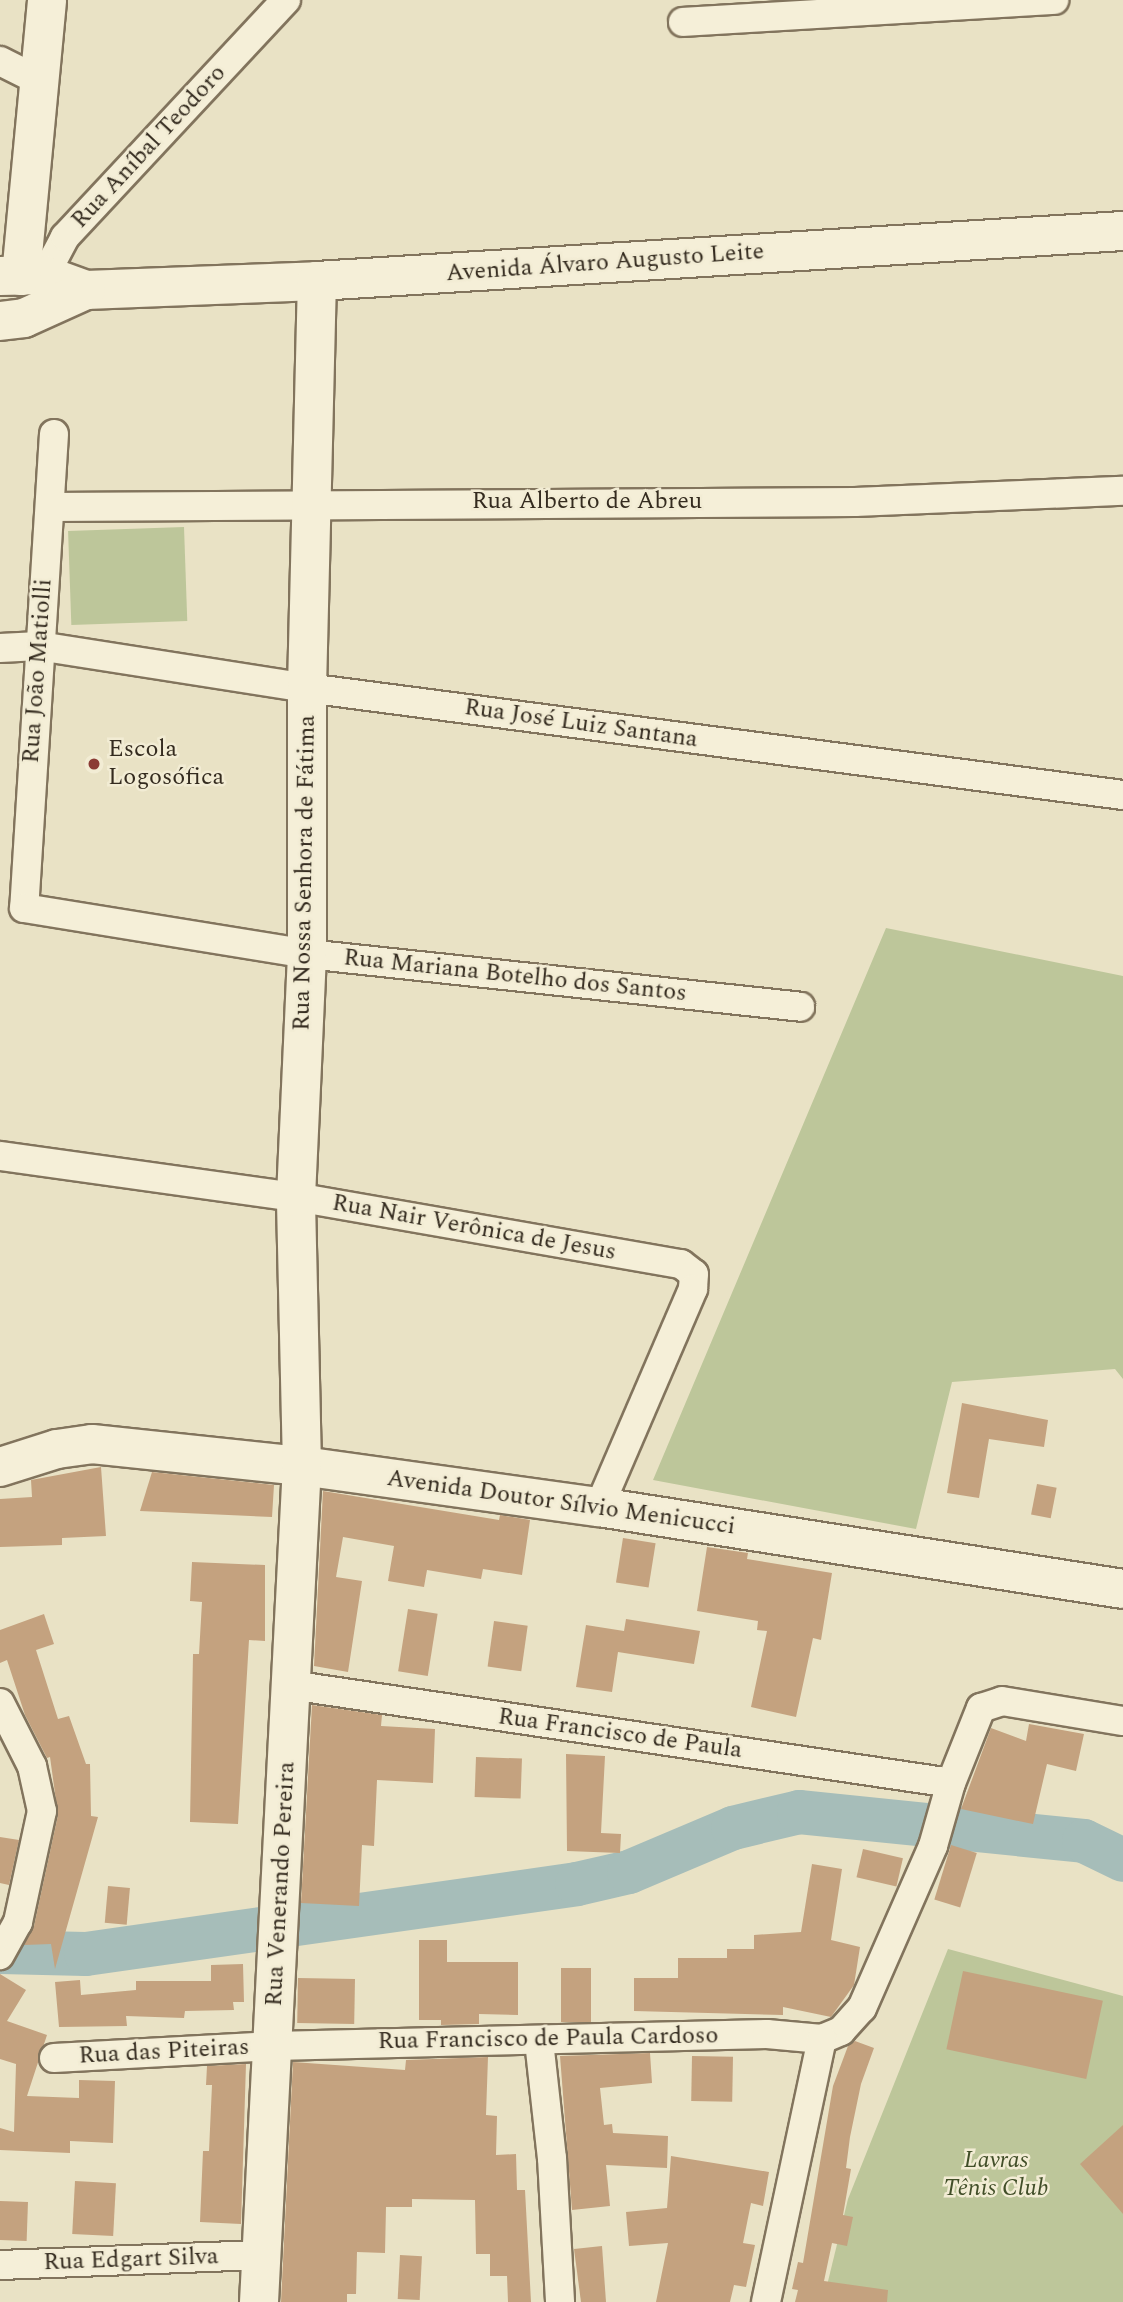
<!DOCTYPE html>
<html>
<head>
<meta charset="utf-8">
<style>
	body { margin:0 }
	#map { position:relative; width:1123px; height:2302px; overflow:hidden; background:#e9e2c5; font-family:Spectral,serif }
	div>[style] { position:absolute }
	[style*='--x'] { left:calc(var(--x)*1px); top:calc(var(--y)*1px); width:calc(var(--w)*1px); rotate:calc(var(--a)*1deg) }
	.green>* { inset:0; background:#bdc69a; transform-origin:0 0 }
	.river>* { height:44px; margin:-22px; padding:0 22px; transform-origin:22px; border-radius:22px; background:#a6bdb9 }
	.building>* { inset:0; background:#c4a27f; transform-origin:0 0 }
	.roads { filter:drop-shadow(2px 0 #82745d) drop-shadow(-2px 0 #82745d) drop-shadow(0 2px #82745d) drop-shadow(0 -2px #82745d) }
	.street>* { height:28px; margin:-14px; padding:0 14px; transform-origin:14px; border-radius:14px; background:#f5efd8 }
	.secondary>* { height:38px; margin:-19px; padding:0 19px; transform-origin:19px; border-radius:19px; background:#f5efd8 }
	.dots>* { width:19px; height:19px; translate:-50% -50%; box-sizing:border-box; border:4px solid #f2ecd4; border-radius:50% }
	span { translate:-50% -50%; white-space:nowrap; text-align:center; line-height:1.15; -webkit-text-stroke:5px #f2ecd4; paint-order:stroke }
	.street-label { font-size:24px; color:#342b1f }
	.poi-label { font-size:24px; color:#342b1f }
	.left { translate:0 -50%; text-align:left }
	.park-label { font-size:24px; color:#414e28; font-style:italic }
</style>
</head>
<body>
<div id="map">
	<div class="green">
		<div style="left:184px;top:527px;width:94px;height:116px;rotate:88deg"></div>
		<div style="clip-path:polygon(886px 928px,1123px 976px,1123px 1379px,1115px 1369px,952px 1382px,916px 1529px,653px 1480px)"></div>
		<div style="clip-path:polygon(948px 1949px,1123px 1996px,1123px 2302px,823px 2302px,848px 2199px)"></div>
	</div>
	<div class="river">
		<div style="--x:0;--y:1952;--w:86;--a:1.3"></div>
		<div style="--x:86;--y:1954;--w:496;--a:-8.1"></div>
		<div style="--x:577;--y:1884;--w:53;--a:-13"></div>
		<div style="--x:629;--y:1872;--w:113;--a:-22.9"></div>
		<div style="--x:733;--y:1828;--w:68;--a:-13.6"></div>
		<div style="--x:799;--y:1812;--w:286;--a:5.8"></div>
		<div style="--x:1084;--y:1841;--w:43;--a:26"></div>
	</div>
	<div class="building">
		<div style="clip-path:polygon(962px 1403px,1048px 1420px,1044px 1447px,989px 1439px,979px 1498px,947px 1493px)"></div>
		<div style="clip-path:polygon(101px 1467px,106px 1536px,62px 1538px,62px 1545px,0 1547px,0 1499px,32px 1497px,31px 1480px)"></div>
		<div style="clip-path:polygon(152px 1472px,274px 1485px,272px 1517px,140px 1511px)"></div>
		<div style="left:1037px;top:1484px;width:20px;height:31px;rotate:11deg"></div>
		<div style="clip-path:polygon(323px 1491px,499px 1520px,500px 1515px,530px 1520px,522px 1575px,483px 1569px,481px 1579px,427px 1570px,424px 1587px,388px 1581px,394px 1546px,343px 1537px,336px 1577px,362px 1581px,348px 1672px,314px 1666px)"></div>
		<div style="left:623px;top:1538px;width:33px;height:45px;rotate:9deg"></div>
		<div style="clip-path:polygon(707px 1547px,748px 1553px,747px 1559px,832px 1573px,821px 1640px,813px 1638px,796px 1717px,751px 1707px,767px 1631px,757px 1630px,758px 1621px,697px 1611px)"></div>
		<div style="clip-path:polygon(192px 1562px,265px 1565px,265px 1641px,249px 1640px,238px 1824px,190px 1822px,193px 1654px,199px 1654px,202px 1602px,190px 1601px)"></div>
		<div style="left:408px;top:1609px;width:30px;height:63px;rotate:9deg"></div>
		<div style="clip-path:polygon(44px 1614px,54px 1644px,36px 1650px,58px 1719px,69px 1716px,86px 1764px,90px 1764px,91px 1816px,98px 1817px,55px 1969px,51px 1944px,24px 1945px,34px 1926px,58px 1815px,50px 1757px,47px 1758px,25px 1715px,7px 1660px,0 1663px,0 1630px)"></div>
		<div style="clip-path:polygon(626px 1619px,700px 1631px,694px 1664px,618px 1652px,612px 1692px,576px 1687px,586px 1625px,624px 1631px)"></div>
		<div style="left:494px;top:1621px;width:34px;height:46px;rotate:8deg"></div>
		<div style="clip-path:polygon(312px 1705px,382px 1715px,381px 1726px,435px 1729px,433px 1783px,377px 1780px,374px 1846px,362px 1845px,359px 1906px,301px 1903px)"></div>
		<div style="clip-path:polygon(1029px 1724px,1084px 1734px,1076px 1771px,1047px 1764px,1033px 1824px,961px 1809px,991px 1728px,1026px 1741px)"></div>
		<div style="clip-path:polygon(566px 1754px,605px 1756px,601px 1833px,621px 1834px,620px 1853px,567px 1851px)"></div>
		<div style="left:476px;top:1757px;width:46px;height:40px;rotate:2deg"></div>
		<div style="clip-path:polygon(0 1837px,19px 1840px,9px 1885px,0 1883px)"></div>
		<div style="left:951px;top:1845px;width:27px;height:57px;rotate:17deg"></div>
		<div style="left:863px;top:1849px;width:41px;height:29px;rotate:13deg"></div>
		<div style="clip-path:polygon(812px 1864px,842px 1869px,831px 1940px,860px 1947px,854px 1985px,831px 2017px,783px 2007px,783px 2015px,634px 2011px,634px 1978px,678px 1978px,678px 1958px,727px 1958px,727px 1949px,754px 1949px,754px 1935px,801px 1932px)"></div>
		<div style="left:108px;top:1886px;width:22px;height:37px;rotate:5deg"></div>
		<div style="clip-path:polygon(419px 1940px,447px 1940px,447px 1962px,518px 1962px,518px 2015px,479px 2014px,479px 2024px,441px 2025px,441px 2020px,419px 2020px)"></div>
		<div style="clip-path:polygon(243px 1964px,244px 2002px,233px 2002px,234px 2010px,185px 2011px,184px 2018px,126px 2016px,127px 2026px,59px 2027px,55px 1982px,80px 1980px,81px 1995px,136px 1990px,136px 1981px,211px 1981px,211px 1965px)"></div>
		<div style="left:561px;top:1968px;width:30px;height:54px"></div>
		<div style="left:963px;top:1971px;width:143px;height:80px;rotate:12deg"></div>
		<div style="clip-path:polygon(0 1974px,26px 1990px,7px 2021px,47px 2035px,27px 2096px,79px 2098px,79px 2080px,115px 2081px,113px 2143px,70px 2141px,70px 2153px,0 2150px,0 2128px,14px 2132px,16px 2064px,0 2059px)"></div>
		<div style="left:298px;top:1978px;width:57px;height:45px;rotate:1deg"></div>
		<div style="clip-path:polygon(855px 2041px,874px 2048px,861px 2084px,850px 2137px,846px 2168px,851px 2169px,843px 2215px,853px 2217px,847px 2246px,832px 2243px,824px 2281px,888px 2290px,887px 2302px,795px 2302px,798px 2290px,792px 2289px,798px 2262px,803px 2263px,833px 2086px,848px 2046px)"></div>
		<div style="clip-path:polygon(650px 2053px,652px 2083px,600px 2088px,604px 2125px,612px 2124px,613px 2133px,668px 2136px,667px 2168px,606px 2165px,610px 2206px,572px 2210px,560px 2056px)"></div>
		<div style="left:692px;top:2056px;width:41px;height:45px;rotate:1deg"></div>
		<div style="clip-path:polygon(488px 2057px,486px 2115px,497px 2116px,496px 2155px,516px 2154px,517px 2190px,525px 2190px,531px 2302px,508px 2302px,507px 2276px,490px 2276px,490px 2254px,476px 2254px,475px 2200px,412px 2199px,412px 2207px,386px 2207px,385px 2253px,357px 2252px,356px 2294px,347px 2294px,347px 2302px,281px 2302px,293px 2062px,405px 2070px,406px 2060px)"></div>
		<div style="clip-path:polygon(246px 2064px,241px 2224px,200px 2222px,203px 2151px,209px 2151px,212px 2085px,206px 2085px,207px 2066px)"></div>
		<div style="clip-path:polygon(1123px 2125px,1123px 2214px,1080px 2164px)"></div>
		<div style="clip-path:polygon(671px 2156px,769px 2172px,763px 2206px,751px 2203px,743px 2243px,755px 2245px,746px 2287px,734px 2285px,730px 2302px,656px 2302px,668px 2243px,629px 2246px,626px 2212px,667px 2208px)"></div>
		<div style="left:75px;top:2181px;width:41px;height:53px;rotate:3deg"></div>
		<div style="left:0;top:2201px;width:28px;height:39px;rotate:2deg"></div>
		<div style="clip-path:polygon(602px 2246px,606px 2302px,581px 2302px,574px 2249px)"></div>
		<div style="left:400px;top:2255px;width:22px;height:44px;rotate:3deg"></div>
	</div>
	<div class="roads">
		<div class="street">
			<div style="--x:683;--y:22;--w:372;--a:-3.4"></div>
			<div style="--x:0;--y:61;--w:40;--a:26.6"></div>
			<div style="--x:45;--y:294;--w:19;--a:-90"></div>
			<div style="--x:45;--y:275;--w:43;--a:-62.2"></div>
			<div style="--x:65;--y:237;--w:324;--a:-47"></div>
			<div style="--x:54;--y:434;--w:475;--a:93.6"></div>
			<div style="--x:24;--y:908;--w:287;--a:9.2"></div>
			<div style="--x:307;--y:954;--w:496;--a:6.1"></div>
			<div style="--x:50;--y:507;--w:805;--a:-0.36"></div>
			<div style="--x:855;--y:502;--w:268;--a:-2.4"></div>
			<div style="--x:0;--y:648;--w:39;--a:-3"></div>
			<div style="--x:39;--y:646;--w:271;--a:8.9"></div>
			<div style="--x:307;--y:688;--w:823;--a:7.47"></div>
			<div style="--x:0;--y:1156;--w:299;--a:7.9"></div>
			<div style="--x:296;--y:1197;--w:391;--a:9.9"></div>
			<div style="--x:681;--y:1264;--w:16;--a:38"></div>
			<div style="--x:694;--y:1274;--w:15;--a:94"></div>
			<div style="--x:693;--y:1289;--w:237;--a:113.3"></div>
			<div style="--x:290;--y:1685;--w:668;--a:8.43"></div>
			<div style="--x:0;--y:1703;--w:71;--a:63.1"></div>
			<div style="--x:32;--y:1766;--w:46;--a:77.5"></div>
			<div style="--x:42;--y:1811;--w:114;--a:102.2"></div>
			<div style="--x:18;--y:1922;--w:38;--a:119"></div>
			<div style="--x:539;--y:2041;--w:118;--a:83.7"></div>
			<div style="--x:552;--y:2158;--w:144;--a:86.8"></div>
			<div style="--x:54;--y:2058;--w:220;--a:-3.1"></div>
			<div style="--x:274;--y:2046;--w:493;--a:-1.4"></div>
			<div style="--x:767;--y:2034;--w:55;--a:5.2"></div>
			<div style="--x:822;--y:2039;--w:21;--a:-23"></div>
			<div style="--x:841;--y:2031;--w:31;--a:-48"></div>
			<div style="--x:862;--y:2008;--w:177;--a:-66.3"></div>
			<div style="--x:933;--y:1846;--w:66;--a:-74.1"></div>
			<div style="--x:951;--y:1783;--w:81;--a:-68.2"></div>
			<div style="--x:981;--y:1708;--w:22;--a:-18"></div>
			<div style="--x:1002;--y:1701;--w:123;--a:9.4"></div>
			<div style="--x:0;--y:2265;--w:263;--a:-2.2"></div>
			<div style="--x:766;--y:2302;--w:269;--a:-78"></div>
		</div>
		<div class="secondary">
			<div style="--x:0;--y:276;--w:45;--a:-1.3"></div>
			<div style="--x:45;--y:275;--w:44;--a:20.1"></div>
			<div style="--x:86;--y:290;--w:231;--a:-2.2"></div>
			<div style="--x:317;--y:281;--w:808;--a:-3.55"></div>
			<div style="--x:21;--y:276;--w:277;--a:-84.6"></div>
			<div style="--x:0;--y:321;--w:24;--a:-7"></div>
			<div style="--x:24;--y:318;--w:68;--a:-24.3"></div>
			<div style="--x:0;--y:1467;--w:60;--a:-17.5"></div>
			<div style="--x:57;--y:1449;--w:35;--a:-8"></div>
			<div style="--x:92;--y:1444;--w:211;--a:6"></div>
			<div style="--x:302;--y:1466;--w:300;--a:7.9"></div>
			<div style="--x:599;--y:1507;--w:530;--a:8.89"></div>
			<div style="--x:259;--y:2302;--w:837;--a:-87.06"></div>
			<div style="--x:302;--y:1466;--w:269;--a:-91.3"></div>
			<div style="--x:296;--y:1197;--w:243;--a:-87.4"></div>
			<div style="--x:307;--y:954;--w:266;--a:-90"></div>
			<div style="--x:307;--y:688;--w:407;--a:-88.6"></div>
		</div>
	</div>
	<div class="dots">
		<div style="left:94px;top:764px;background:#8b3b34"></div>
	</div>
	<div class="street-label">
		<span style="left:149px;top:147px;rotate:-47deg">Rua Aníbal Teodoro</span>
		<span style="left:605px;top:263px;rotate:-4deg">Avenida Álvaro Augusto Leite</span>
		<span style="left:587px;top:502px">Rua Alberto de Abreu</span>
		<span style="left:38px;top:671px;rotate:-86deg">Rua João Matiolli</span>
		<span style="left:581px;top:724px;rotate:8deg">Rua José Luiz Santana</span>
		<span style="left:305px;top:873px;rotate:-89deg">Rua Nossa Senhora de Fátima</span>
		<span style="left:515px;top:976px;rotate:6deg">Rua Mariana Botelho dos Santos</span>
		<span style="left:474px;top:1228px;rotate:10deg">Rua Nair Verônica de Jesus</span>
		<span style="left:561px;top:1503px;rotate:8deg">Avenida Doutor Sílvio Menicucci</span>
		<span style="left:620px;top:1734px;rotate:8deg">Rua Francisco de Paula</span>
		<span style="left:281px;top:1884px;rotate:-87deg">Rua Venerando Pereira</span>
		<span style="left:548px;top:2039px;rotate:-1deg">Rua Francisco de Paula Cardoso</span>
		<span style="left:164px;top:2052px;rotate:-3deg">Rua das Piteiras</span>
		<span style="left:131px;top:2260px;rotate:-2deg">Rua Edgart Silva</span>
	</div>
	<div class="poi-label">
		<span class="left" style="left:108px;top:764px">Escola<br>Logosófica</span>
	</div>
	<div class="park-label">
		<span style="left:996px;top:2175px">Lavras<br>Tênis Club</span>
	</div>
</div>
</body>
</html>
